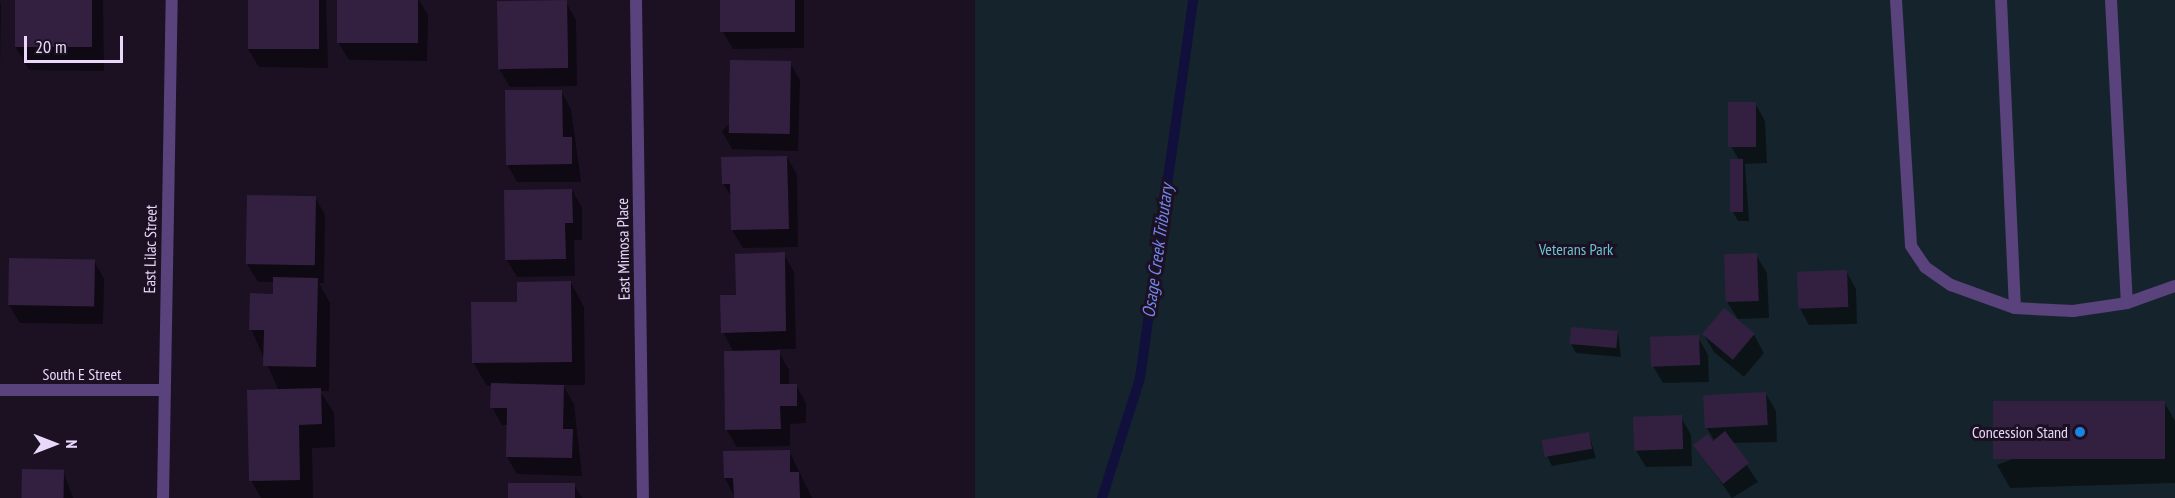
<!DOCTYPE html>
<html>
<head>
<meta charset="utf-8">
<style>
	body { margin:0 }
	#map { position:relative; width:2175px; height:498px; overflow:hidden; background:#1b1123; font-family:"PT Sans Narrow",sans-serif }
	div>[style] { position:absolute }
	[style*='--x'] { left:calc(var(--x)*1px); top:calc(var(--y)*1px); width:calc(var(--w)*1px); rotate:calc(var(--a)*1deg) }
	.green>* { inset:0; background:#15242c; transform-origin:0 0 }
	.shadow>* { inset:0; background:#0007 }
	.stream>* { height:10px; margin:-5px; padding:0 5px; transform-origin:5px; border-radius:5px; background:#11103c }
	.building>* { inset:0; background:#332041; transform-origin:0 0 }
	.lane>* { height:12px; margin:-6px; padding:0 6px; transform-origin:6px; border-radius:6px; background:#5a427c }
	.street>* { height:12px; margin:-6px; padding:0 6px; transform-origin:6px; border-radius:6px; background:#5a427c }
	.dots>* { width:16px; height:16px; translate:-50% -50%; box-sizing:border-box; border:3px solid #1b1123; border-radius:50% }
	span { translate:-50% -50%; white-space:nowrap; text-align:center; line-height:1.15; -webkit-text-stroke:6px #1b1123; paint-order:stroke }
	.street-label { font-size:16px; color:#e9d8fa }
	.park-label { font-size:16px; color:#6dc4d1 }
	.poi-label { font-size:16px; color:#e9d8fa }
	.right { translate:-100% -50%; text-align:right }
	.water-label { font-size:18px; color:#7387ed; font-style:italic }
	.north { position:absolute; left:24px; top:414px; width:60px; height:60px; -webkit-text-stroke:4px #1b1123; paint-order:stroke; rotate:90deg; font-size:16px; font-weight:700; line-height:24px; text-align:center; color:#e9d8fa }
	.north::after { content:''; display:block; margin:auto; width:21px; height:27px; background:#e9d8fa; clip-path:polygon(50% 0,100% 100%,50% 72%,0 100%) }
	.scale { position:absolute; left:24px; top:36px; width:99px; height:27px; box-sizing:border-box; border:3px solid #e9d8fa; border-top:0; padding-left:8px; font-size:18px; line-height:21px; white-space:nowrap; color:#e9d8fa; -webkit-text-stroke:4px #1b1123; paint-order:stroke }
</style>
</head>
<body>
<div id="map">
	<div class="green">
		<div style="left:975px;top:0;width:1200px;height:498px"></div>
	</div>
	<div class="shadow">
		<div style="clip-path:polygon(16px 0,103px 0,104px 71px,29px 70px,15px 46px)"></div>
		<div style="clip-path:polygon(250px 0,326px 0,328px 68px,259px 67px,248px 49px)"></div>
		<div style="clip-path:polygon(339px 0,419px 0,428px 15px,427px 61px,349px 60px,338px 42px)"></div>
		<div style="clip-path:polygon(731px 0,804px 0,804px 48px,733px 49px,723px 32px)"></div>
		<div style="clip-path:polygon(0 2px,1px 5px,0 68px)"></div>
		<div style="clip-path:polygon(566px 2px,576px 20px,577px 86px,510px 87px,499px 69px)"></div>
		<div style="clip-path:polygon(790px 63px,800px 80px,798px 151px,732px 149px,722px 131px)"></div>
		<div style="clip-path:polygon(561px 91px,571px 109px,581px 182px,517px 182px,507px 164px)"></div>
		<div style="clip-path:polygon(1755px 103px,1765px 121px,1767px 163px,1745px 164px,1749px 221px,1738px 221px,1733px 212px,1731px 161px,1739px 160px,1731px 146px)"></div>
		<div style="clip-path:polygon(787px 157px,797px 175px,798px 247px,743px 248px,732px 230px,732px 198px,723px 183px)"></div>
		<div style="clip-path:polygon(572px 190px,582px 208px,582px 240px,574px 240px,575px 276px,517px 277px,507px 260px)"></div>
		<div style="clip-path:polygon(315px 197px,325px 215px,324px 283px,319px 283px,330px 303px,329px 391px,320px 391px,334px 413px,335px 447px,312px 448px,313px 498px,261px 498px,251px 480px,279px 391px,251px 329px,274px 296px,275px 282px,258px 282px,247px 264px)"></div>
		<div style="clip-path:polygon(784px 254px,794px 272px,796px 349px,777px 349px,789px 370px,789px 385px,796px 385px,806px 403px,806px 423px,790px 424px,790px 446px,737px 447px,726px 429px,734px 353px,723px 332px,737px 296px)"></div>
		<div style="clip-path:polygon(1756px 255px,1767px 273px,1769px 318px,1738px 319px,1727px 302px)"></div>
		<div style="clip-path:polygon(94px 261px,104px 279px,103px 324px,20px 323px,9px 305px)"></div>
		<div style="clip-path:polygon(1846px 271px,1856px 289px,1857px 324px,1809px 325px,1799px 307px)"></div>
		<div style="clip-path:polygon(571px 283px,584px 307px,585px 385px,563px 385px,574px 404px,582px 476px,517px 474px,507px 457px,508px 425px,502px 425px,492px 407px,492px 386px,487px 386px,473px 362px,519px 303px)"></div>
		<div style="clip-path:polygon(1618px 333px,1621px 357px,1576px 353px,1571px 344px)"></div>
		<div style="clip-path:polygon(1704px 335px,1754px 335px,1764px 353px,1744px 377px,1714px 352px)"></div>
		<div style="clip-path:polygon(1698px 337px,1708px 355px,1709px 382px,1663px 383px,1653px 366px)"></div>
		<div style="clip-path:polygon(1766px 394px,1776px 411px,1777px 442px,1732px 443px,1758px 482px,1732px 498px,1695px 446px,1714px 440px,1705px 425px)"></div>
		<div style="clip-path:polygon(2164px 402px,2175px 421px,2175px 483px,2010px 488px,1997px 465px)"></div>
		<div style="clip-path:polygon(1681px 417px,1691px 435px,1692px 466px,1646px 467px,1635px 449px)"></div>
		<div style="clip-path:polygon(1589px 434px,1596px 458px,1552px 466px,1547px 456px)"></div>
		<div style="clip-path:polygon(789px 451px,812px 498px,735px 498px,725px 478px)"></div>
		<div style="clip-path:polygon(63px 471px,73px 498px,22px 498px)"></div>
		<div style="clip-path:polygon(574px 485px,582px 498px,510px 498px)"></div>
	</div>
	<div class="stream">
		<div style="--x:1102;--y:498;--w:126;--a:-72.4"></div>
		<div style="--x:1140;--y:378;--w:382;--a:-82"></div>
	</div>
	<div class="building">
		<div style="left:15px;top:0;width:77px;height:47px"></div>
		<div style="left:248px;top:0;width:71px;height:49px"></div>
		<div style="left:337px;top:0;width:81px;height:43px"></div>
		<div style="left:567px;top:0;width:68px;height:70px;rotate:89deg"></div>
		<div style="left:720px;top:0;width:75px;height:32px"></div>
		<div style="left:730px;top:60px;width:61px;height:73px;rotate:1deg"></div>
		<div style="clip-path:polygon(505px 90px,562px 90px,563px 137px,572px 137px,572px 164px,506px 165px)"></div>
		<div style="left:1728px;top:102px;width:28px;height:45px"></div>
		<div style="clip-path:polygon(787px 156px,789px 229px,731px 230px,730px 184px,722px 184px,721px 157px)"></div>
		<div style="left:1730px;top:159px;width:13px;height:53px"></div>
		<div style="clip-path:polygon(572px 189px,573px 223px,565px 223px,566px 259px,505px 260px,504px 190px)"></div>
		<div style="left:247px;top:195px;width:69px;height:69px;rotate:1deg"></div>
		<div style="clip-path:polygon(785px 252px,786px 331px,721px 333px,720px 295px,736px 295px,735px 254px)"></div>
		<div style="left:1757px;top:253px;width:48px;height:33px;rotate:88deg"></div>
		<div style="left:9px;top:258px;width:86px;height:47px;rotate:1deg"></div>
		<div style="left:1847px;top:270px;width:37px;height:50px;rotate:88deg"></div>
		<div style="clip-path:polygon(273px 277px,318px 278px,316px 367px,263px 366px,264px 330px,249px 330px,250px 293px,273px 294px)"></div>
		<div style="clip-path:polygon(571px 281px,572px 362px,472px 363px,471px 302px,517px 302px,517px 282px)"></div>
		<div style="left:1724px;top:308px;width:40px;height:34px;rotate:40deg"></div>
		<div style="left:1571px;top:327px;width:47px;height:17px;rotate:5deg"></div>
		<div style="left:1699px;top:335px;width:30px;height:49px;rotate:88deg"></div>
		<div style="clip-path:polygon(780px 350px,780px 384px,797px 384px,797px 406px,780px 406px,781px 429px,725px 430px,724px 351px)"></div>
		<div style="clip-path:polygon(491px 383px,564px 385px,563px 429px,573px 429px,572px 458px,506px 457px,507px 408px,490px 408px)"></div>
		<div style="clip-path:polygon(321px 388px,322px 424px,299px 425px,300px 480px,249px 481px,247px 390px)"></div>
		<div style="left:1766px;top:392px;width:33px;height:63px;rotate:87deg"></div>
		<div style="left:2165px;top:401px;width:58px;height:172px;rotate:90deg"></div>
		<div style="left:1682px;top:415px;width:34px;height:49px;rotate:88deg"></div>
		<div style="clip-path:polygon(1725px 431px,1749px 463px,1723px 484px,1693px 445px,1708px 434px,1713px 441px)"></div>
		<div style="left:1589px;top:432px;width:17px;height:48px;rotate:80deg"></div>
		<div style="clip-path:polygon(790px 450px,790px 472px,799px 472px,800px 498px,734px 498px,733px 478px,724px 478px,723px 451px)"></div>
		<div style="left:22px;top:469px;width:42px;height:29px;rotate:1deg"></div>
		<div style="left:575px;top:483px;width:15px;height:67px;rotate:90deg"></div>
	</div>
	<div class="lane">
		<div style="--x:1896;--y:0;--w:246;--a:86.5"></div>
		<div style="--x:1911;--y:246;--w:25;--a:56"></div>
		<div style="--x:1925;--y:267;--w:32;--a:35"></div>
		<div style="--x:1951;--y:285;--w:68;--a:19.8"></div>
		<div style="--x:2015;--y:308;--w:58;--a:3"></div>
		<div style="--x:2073;--y:311;--w:55;--a:-8.4"></div>
		<div style="--x:2127;--y:303;--w:51;--a:-19.5"></div>
		<div style="--x:2001;--y:0;--w:308;--a:87.4"></div>
		<div style="--x:2111;--y:0;--w:303;--a:87"></div>
	</div>
	<div class="street">
		<div style="--x:636;--y:0;--w:498;--a:89.2"></div>
		<div style="--x:0;--y:390;--w:163;--a:0"></div>
		<div style="--x:163;--y:498;--w:498;--a:-89"></div>
	</div>
	<div class="dots">
		<div style="left:2080px;top:432px;background:#1d84e1"></div>
	</div>
	<div class="street-label">
		<span style="left:150px;top:249px;rotate:-89deg">East Lilac Street</span>
		<span style="left:623px;top:249px;rotate:-91deg">East Mimosa Place</span>
		<span style="left:82px;top:374px">South E Street</span>
	</div>
	<div class="park-label">
		<span style="left:1576px;top:249px">Veterans Park</span>
	</div>
	<div class="poi-label">
		<span class="right" style="left:2068px;top:432px">Concession Stand</span>
	</div>
	<div class="water-label">
		<span style="left:1158px;top:251px;rotate:-82deg">Osage Creek Tributary</span>
	</div>
	<div class="north">N</div>
	<div class="scale">20 m</div>
</div>
</body>
</html>
